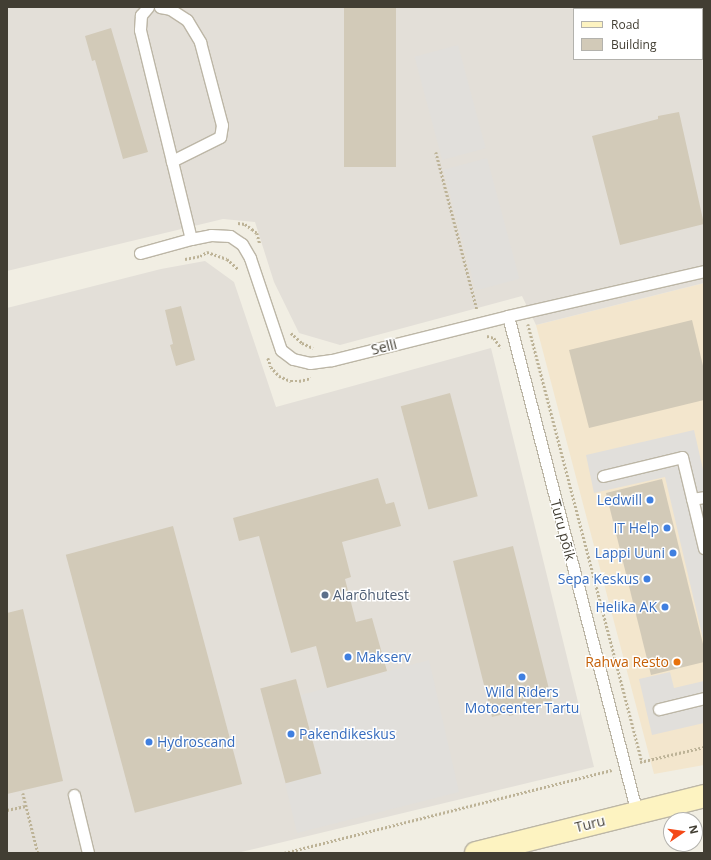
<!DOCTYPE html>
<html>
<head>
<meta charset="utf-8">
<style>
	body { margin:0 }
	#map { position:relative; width:711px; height:860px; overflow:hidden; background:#f1eee3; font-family:"Open Sans",sans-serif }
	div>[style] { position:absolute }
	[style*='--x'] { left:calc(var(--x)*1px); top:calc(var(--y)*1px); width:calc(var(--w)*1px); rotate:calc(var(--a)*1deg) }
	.commercial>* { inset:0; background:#f3e6cd }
	.industrial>* { inset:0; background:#e3dfd8 }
	.parking>* { inset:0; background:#e1dfdb; transform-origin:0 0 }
	.building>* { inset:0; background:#d2cab8; transform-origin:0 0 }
	.path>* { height:2.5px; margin-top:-1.25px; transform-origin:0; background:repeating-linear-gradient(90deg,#bdb397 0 2px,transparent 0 4px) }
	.roads { filter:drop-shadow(1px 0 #bcb6a6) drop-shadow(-1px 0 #bcb6a6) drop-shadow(0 1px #bcb6a6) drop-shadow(0 -1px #bcb6a6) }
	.lane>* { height:11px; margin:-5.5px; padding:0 5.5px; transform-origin:5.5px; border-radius:5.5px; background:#fff }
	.secondary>* { height:22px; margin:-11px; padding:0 11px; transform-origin:11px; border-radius:11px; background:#fdf3c1 }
	.dots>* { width:11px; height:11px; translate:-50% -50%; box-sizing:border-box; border:2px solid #fff; border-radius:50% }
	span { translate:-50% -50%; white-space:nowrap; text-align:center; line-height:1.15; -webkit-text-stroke:3px #fff; paint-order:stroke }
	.street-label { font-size:14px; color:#423e33 }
	.shop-label { font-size:14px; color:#366cbe }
	.right { translate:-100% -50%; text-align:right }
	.left { translate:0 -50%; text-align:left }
	.service-label { font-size:14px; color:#4e5e75 }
	.food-label { font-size:14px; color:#c56008 }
	.frame { position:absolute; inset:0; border:8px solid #423e33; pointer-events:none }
	.legend { position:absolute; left:573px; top:8px; width:130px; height:52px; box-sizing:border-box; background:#fff; border:1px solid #b3b2ad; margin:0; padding:5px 7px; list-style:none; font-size:12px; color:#423e33 }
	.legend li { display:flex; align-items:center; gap:8px; height:20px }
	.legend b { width:20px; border:1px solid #b3b2ad }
	.north { position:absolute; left:663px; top:812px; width:40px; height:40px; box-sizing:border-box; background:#fff; border:1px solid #b3b2ad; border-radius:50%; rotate:77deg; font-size:11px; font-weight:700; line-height:16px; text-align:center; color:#423e33 }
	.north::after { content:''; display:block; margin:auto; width:14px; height:18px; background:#f44917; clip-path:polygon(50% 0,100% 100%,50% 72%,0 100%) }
</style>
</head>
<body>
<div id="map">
	<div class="commercial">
		<div style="clip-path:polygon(704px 283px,704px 765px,654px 774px,536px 325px)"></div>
	</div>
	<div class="industrial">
		<div style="clip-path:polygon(evenodd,7px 7px,704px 7px,704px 283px,536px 325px,522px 296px,340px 345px,299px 333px,274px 282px,255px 222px,223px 219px,7px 271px,7px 7px,574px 9px,702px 9px,702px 59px,574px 59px,574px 9px)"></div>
		<div style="clip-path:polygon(205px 261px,234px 282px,276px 407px,491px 348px,594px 767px,237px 853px,7px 853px,7px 308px,161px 269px)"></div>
	</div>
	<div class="parking">
		<div style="left:458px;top:45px;width:107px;height:45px;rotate:75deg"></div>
		<div style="left:487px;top:158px;width:125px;height:45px;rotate:75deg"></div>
		<div style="clip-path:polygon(694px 430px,704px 474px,704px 643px,665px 477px,594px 493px,586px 455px)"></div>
		<div style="clip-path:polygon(429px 660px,459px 792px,297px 833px,285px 783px,322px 773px,301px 695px)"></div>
		<div style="clip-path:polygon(670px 672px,674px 688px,704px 681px,704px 723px,652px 735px,639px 679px)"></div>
	</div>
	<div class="building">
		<div style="left:344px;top:7px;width:52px;height:160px"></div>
		<div style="clip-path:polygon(111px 28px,148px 152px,123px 159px,95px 60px,92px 61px,85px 36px)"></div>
		<div style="clip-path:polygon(679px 112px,704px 224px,620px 245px,592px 136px,658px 119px,658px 116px)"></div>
		<div style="clip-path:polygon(181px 306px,195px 360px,176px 366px,170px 345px,173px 344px,165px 310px)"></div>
		<div style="clip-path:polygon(692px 320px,704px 370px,704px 400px,589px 428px,569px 350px)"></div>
		<div style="left:450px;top:393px;width:107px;height:51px;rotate:75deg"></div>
		<div style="clip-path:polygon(378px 478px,386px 504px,394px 502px,401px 526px,342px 542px,351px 577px,345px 579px,356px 622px,372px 618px,387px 671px,327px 688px,316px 646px,291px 653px,259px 536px,239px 541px,233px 518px)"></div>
		<div style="clip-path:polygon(662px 479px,704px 648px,704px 662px,651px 675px,606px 493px)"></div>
		<div style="left:173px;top:526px;width:267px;height:111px;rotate:75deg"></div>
		<div style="clip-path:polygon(513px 546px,552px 701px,540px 704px,541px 708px,509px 716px,508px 713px,492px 717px,453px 561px)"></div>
		<div style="clip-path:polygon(23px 609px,63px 781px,7px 794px,7px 613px)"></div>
		<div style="left:296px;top:679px;width:98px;height:37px;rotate:75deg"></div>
	</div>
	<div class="path">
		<div style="--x:436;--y:152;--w:162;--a:75.4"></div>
		<div style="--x:238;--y:223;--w:7;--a:8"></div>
		<div style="--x:245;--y:224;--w:9;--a:36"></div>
		<div style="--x:252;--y:229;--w:6;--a:39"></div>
		<div style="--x:257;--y:233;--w:11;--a:75"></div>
		<div style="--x:185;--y:259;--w:15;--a:-11"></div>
		<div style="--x:200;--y:256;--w:8;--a:-30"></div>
		<div style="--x:207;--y:252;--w:21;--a:19"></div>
		<div style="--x:227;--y:259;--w:15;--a:42"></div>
		<div style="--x:528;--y:324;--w:453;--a:75.4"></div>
		<div style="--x:291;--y:333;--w:15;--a:42"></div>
		<div style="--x:302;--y:343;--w:12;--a:24"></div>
		<div style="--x:487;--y:336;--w:7;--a:16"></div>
		<div style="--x:494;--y:338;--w:12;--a:55"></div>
		<div style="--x:268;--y:358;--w:9;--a:72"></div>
		<div style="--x:271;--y:367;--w:12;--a:48"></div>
		<div style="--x:279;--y:376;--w:13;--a:23"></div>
		<div style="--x:291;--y:381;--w:8;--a:0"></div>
		<div style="--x:299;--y:381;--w:12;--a:-14"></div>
		<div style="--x:640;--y:762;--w:66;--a:-13.2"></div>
		<div style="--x:23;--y:793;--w:62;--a:76"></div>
		<div style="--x:7;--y:810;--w:19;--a:-12"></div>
		<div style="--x:284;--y:853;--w:338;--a:-14.2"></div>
	</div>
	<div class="roads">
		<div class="lane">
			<div style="--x:148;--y:7;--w:11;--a:131"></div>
			<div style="--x:141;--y:15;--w:15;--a:94"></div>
			<div style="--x:140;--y:30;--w:215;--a:76.3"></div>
			<div style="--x:160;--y:7;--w:10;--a:11"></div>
			<div style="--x:170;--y:9;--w:20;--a:33"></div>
			<div style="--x:187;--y:20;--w:26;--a:59"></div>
			<div style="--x:200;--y:42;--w:86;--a:75.2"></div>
			<div style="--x:222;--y:125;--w:12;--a:99"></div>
			<div style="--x:220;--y:137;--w:54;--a:153.4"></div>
			<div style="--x:140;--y:253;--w:53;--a:-15.4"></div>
			<div style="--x:191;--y:239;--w:20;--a:-11"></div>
			<div style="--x:211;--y:235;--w:19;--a:3"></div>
			<div style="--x:230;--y:236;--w:14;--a:34"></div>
			<div style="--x:242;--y:244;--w:16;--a:60"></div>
			<div style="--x:250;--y:258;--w:97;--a:71.4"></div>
			<div style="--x:281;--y:350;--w:15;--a:37"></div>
			<div style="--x:293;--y:359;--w:17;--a:13"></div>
			<div style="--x:310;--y:363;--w:22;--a:-8"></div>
			<div style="--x:332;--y:360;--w:181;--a:-14"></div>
			<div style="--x:508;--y:316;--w:201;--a:-12.9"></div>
			<div style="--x:508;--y:316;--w:513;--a:75.45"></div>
			<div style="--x:603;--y:476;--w:81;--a:-13.5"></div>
			<div style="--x:682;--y:457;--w:94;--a:76.4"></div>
			<div style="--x:692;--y:499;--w:12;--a:-9"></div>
			<div style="--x:659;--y:709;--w:46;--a:-13.7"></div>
			<div style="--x:74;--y:795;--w:60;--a:76.4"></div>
		</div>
		<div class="secondary">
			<div style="--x:476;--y:853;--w:235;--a:-14"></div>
		</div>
	</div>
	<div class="dots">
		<div style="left:650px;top:500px;background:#3f7fe0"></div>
		<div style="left:667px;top:528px;background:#3f7fe0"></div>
		<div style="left:673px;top:553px;background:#3f7fe0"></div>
		<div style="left:647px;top:579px;background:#3f7fe0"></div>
		<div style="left:325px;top:595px;background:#5c6f8a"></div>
		<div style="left:665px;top:607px;background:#3f7fe0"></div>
		<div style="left:348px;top:657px;background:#3f7fe0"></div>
		<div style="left:677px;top:662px;background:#e8710a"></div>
		<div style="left:522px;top:677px;background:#3f7fe0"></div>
		<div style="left:291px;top:734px;background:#3f7fe0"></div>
		<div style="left:149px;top:742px;background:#3f7fe0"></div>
	</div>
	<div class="street-label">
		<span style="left:384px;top:347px;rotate:-14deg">Selli</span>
		<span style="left:563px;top:530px;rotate:75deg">Turu põik</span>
		<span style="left:590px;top:824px;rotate:-14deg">Turu</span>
	</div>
	<div class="shop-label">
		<span class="right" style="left:642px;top:500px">Ledwill</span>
		<span class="right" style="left:659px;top:528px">IT Help</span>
		<span class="right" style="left:665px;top:553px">Lappi Uuni</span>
		<span class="right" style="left:639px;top:579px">Sepa Keskus</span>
		<span class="right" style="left:657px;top:607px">Helika AK</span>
		<span class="left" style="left:356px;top:657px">Makserv</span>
		<span style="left:522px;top:700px">Wild Riders<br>Motocenter Tartu</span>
		<span class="left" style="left:299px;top:734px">Pakendikeskus</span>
		<span class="left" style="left:157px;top:742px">Hydroscand</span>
	</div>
	<div class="service-label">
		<span class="left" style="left:333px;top:595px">Alarõhutest</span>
	</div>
	<div class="food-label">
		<span class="right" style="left:669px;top:662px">Rahwa Resto</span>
	</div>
	<div class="frame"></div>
	<ul class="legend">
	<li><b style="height:5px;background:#fdf3c1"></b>Road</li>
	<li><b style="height:11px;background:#d2cab8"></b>Building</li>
	</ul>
	<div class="north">N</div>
</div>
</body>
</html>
